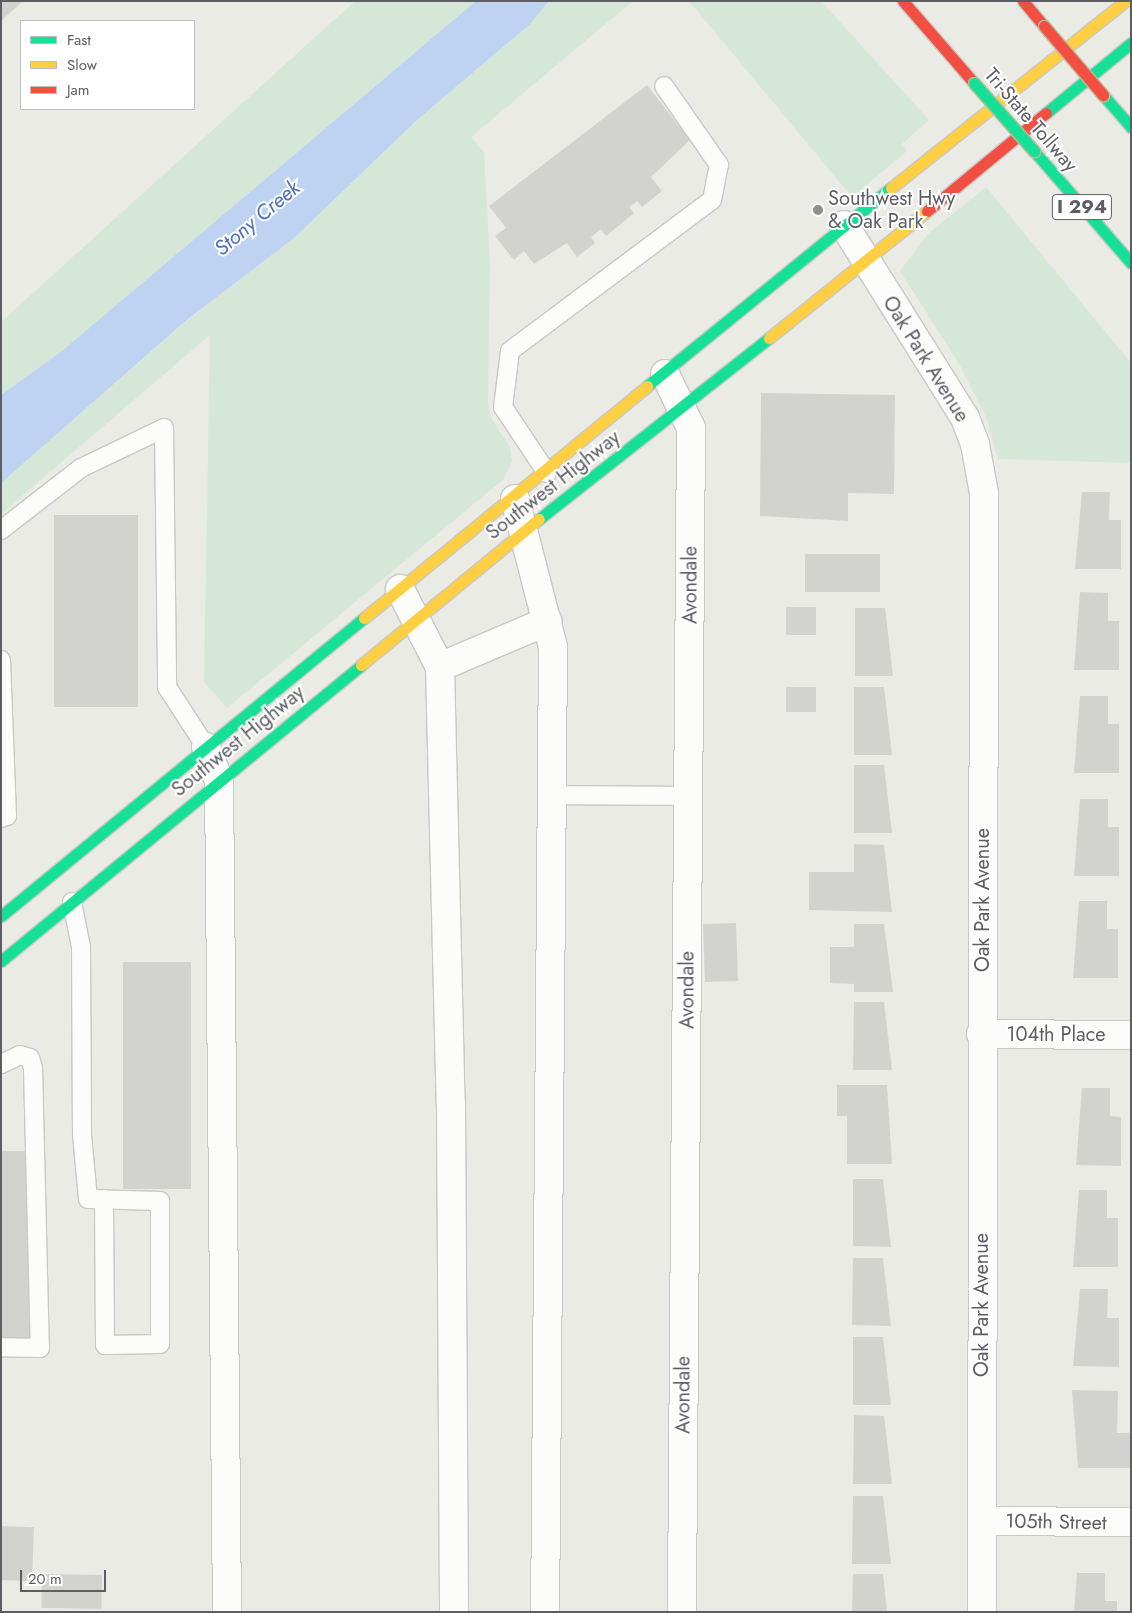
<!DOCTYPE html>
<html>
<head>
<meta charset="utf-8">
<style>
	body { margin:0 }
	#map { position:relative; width:1132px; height:1613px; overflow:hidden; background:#ebebe6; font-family:Jost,sans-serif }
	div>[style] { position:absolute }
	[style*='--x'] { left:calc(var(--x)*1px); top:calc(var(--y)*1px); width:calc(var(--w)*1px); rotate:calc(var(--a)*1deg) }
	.green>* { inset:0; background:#d5e7d6 }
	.water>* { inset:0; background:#bed2f2 }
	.building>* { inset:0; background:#d2d2cf; transform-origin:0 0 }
	.roads { filter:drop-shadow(1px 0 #c8c8c6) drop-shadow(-1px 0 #c8c8c6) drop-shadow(0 1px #c8c8c6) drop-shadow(0 -1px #c8c8c6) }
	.lane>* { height:18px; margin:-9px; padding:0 9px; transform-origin:9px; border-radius:9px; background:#fcfcfb }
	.street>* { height:28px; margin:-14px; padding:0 14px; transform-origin:14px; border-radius:14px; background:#fcfcfb }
	.fast>* { height:11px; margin:-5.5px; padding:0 5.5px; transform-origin:5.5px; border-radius:5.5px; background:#16e098 }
	.slow>* { height:11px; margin:-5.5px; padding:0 5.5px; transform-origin:5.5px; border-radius:5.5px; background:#ffcf43 }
	.jam>* { height:11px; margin:-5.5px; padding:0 5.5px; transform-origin:5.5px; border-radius:5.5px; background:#f24e42 }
	.bridges { filter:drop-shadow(1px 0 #c0bb97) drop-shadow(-1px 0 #c0bb97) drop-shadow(0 1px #c0bb97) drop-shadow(0 -1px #c0bb97) }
	.fast-bridge>* { height:11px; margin:-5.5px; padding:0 5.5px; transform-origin:5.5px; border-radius:5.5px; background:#16e098 }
	.jam-bridge>* { height:11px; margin:-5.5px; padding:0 5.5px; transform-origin:5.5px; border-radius:5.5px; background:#f24e42 }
	.dots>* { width:14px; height:14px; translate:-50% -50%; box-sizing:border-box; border:2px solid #fff; border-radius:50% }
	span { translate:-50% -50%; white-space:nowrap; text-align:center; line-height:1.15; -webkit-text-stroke:4px #fff; paint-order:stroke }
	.shield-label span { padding:1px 4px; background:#fff; border:1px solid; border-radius:4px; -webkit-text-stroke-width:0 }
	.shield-label { font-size:19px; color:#5c5e63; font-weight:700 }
	.street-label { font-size:20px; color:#5c5e63 }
	.poi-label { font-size:20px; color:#5c5e63 }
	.left { translate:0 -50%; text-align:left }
	.water-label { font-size:21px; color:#4e70b9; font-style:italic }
	.frame { position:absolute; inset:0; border:2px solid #5c5e63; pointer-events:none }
	.legend { position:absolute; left:20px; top:20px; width:175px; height:90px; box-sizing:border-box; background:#fff; border:1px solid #bebfc1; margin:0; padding:6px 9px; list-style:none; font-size:15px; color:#5c5e63 }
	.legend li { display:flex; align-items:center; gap:10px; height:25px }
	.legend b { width:25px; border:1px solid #bebfc1 }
	.scale { position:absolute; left:20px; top:1570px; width:86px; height:22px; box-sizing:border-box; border:2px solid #5c5e63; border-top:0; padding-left:6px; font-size:15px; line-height:18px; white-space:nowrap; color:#5c5e63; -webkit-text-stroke:4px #fff; paint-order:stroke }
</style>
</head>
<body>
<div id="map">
	<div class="green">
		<div style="clip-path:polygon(355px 1px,476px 1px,62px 351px,1px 395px,1px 322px)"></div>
		<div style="clip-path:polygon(549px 1px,633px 1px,471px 137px,484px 152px,490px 263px,488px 402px,491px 418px,510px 447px,512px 461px,504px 479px,227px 708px,204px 682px,210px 335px,1px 514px,1px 483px,189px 319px,293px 239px,417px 120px,530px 24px)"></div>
		<div style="clip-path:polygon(689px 1px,821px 1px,929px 120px,902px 144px,907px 151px,852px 197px)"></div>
		<div style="clip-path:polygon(986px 187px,1131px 363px,1131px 463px,998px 459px,986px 417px,961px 367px,900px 271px,928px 234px)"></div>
	</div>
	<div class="water">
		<div style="clip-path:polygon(476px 1px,549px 1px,530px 24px,417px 120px,293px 239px,188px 319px,1px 483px,1px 395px,62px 351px)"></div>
	</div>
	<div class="building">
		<div style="clip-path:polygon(1px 1px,23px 1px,1px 21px)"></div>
		<div style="clip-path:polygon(647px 85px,690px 140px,651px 177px,662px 191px,642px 207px,637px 201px,629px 207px,634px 213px,606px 236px,601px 229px,591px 237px,595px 243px,577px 257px,567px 243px,534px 264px,524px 251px,514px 260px,495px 236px,506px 228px,489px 206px)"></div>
		<div style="clip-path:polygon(761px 393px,895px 395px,894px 494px,848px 493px,848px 521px,760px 516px)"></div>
		<div style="clip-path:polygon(1082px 492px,1110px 492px,1109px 520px,1121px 520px,1121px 569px,1075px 569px)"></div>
		<div style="left:54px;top:515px;width:84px;height:192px"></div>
		<div style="left:805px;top:554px;width:75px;height:38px"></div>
		<div style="clip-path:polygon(1080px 592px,1108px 593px,1108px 621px,1119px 621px,1119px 670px,1074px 670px)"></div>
		<div style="left:786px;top:607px;width:30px;height:28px"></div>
		<div style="clip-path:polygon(855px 608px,885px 608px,893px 676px,855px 676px)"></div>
		<div style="left:786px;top:687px;width:30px;height:25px"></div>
		<div style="clip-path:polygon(854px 687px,884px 687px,892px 755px,854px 755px)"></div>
		<div style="clip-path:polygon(1080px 696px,1108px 696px,1108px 724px,1119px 724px,1119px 773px,1074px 773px)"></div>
		<div style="clip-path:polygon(854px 765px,884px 765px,892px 833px,854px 833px)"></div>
		<div style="clip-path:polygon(1080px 799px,1108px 799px,1108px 827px,1119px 827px,1119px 876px,1074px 876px)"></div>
		<div style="clip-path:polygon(854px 844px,884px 845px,892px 912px,809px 910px,809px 872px,854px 872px)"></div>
		<div style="clip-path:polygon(1079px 901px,1107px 901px,1107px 929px,1118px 929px,1118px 978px,1073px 978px)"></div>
		<div style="left:736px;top:923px;width:58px;height:33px;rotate:88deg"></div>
		<div style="clip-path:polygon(854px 924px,884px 924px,893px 992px,854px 992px,854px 984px,830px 983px,830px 947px,854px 947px)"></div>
		<div style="left:123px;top:962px;width:68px;height:227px"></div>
		<div style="clip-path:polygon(854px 1002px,884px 1002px,892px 1070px,853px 1070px)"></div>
		<div style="clip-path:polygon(837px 1085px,887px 1085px,892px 1164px,847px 1164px,847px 1116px,837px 1116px)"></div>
		<div style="clip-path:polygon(1082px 1088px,1110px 1088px,1110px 1116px,1121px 1117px,1121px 1166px,1076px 1165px)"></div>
		<div style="left:1px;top:1151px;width:28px;height:187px"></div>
		<div style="clip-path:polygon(853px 1179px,883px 1179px,891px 1247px,853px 1246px)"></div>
		<div style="clip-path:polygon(1079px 1190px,1107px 1190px,1107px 1218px,1118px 1218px,1118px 1267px,1073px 1267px)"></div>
		<div style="clip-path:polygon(853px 1258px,883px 1258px,891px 1326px,852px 1325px)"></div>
		<div style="clip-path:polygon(1080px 1289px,1108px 1289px,1107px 1318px,1119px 1318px,1119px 1367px,1073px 1366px)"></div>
		<div style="clip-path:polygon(853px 1337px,883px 1337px,891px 1405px,853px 1405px)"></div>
		<div style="clip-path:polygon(1072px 1390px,1118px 1391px,1117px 1433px,1131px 1433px,1131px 1468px,1078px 1468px)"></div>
		<div style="clip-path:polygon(854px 1415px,884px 1416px,892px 1484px,853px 1484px)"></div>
		<div style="clip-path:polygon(853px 1496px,883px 1496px,891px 1564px,852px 1564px)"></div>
		<div style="left:1px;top:1526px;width:33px;height:54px;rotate:2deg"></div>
		<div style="clip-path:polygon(1077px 1573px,1105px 1573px,1105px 1601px,1117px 1601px,1117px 1612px,1074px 1612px)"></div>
		<div style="left:42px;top:1574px;width:60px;height:34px;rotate:1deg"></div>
		<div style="clip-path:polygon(853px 1574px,883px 1574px,887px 1612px,852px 1612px)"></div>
	</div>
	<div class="roads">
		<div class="lane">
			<div style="--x:547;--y:473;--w:79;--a:-123.7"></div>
			<div style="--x:503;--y:407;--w:56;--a:-82.9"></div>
			<div style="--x:510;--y:351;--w:252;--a:-36.8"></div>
			<div style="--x:712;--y:200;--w:36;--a:-79"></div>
			<div style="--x:719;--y:165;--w:96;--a:-124.8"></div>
			<div style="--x:1;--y:530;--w:101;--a:-37.8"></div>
			<div style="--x:81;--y:468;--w:92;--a:-25.7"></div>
			<div style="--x:164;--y:428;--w:259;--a:89.3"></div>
			<div style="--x:167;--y:687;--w:72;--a:57"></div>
			<div style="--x:1;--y:660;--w:156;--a:87.8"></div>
			<div style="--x:7;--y:816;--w:6;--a:162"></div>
			<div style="--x:552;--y:795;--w:136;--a:0.4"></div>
			<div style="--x:72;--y:902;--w:46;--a:78.7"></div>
			<div style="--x:81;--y:947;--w:188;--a:89.7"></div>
			<div style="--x:82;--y:1135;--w:64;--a:84.6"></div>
			<div style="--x:88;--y:1199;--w:72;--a:1.6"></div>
			<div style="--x:160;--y:1201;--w:143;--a:90"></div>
			<div style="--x:160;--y:1344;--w:55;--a:179"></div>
			<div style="--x:105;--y:1345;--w:146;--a:-90.4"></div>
			<div style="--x:1;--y:1064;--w:21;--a:-25"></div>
			<div style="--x:20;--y:1055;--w:10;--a:17"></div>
			<div style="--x:30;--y:1058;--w:10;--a:73"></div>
			<div style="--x:33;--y:1068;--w:280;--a:88.6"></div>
			<div style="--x:40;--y:1348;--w:39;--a:-179"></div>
		</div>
		<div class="street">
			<div style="--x:844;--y:225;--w:228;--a:57.9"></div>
			<div style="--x:965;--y:418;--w:28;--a:69"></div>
			<div style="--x:975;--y:444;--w:50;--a:79.6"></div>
			<div style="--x:984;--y:493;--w:1119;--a:90.1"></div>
			<div style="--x:665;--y:374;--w:60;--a:64.3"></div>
			<div style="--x:691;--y:428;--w:1184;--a:90.44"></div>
			<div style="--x:515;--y:499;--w:153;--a:75.6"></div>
			<div style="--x:553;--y:647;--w:965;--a:90.47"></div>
			<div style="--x:400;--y:589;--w:88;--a:62.9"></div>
			<div style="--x:440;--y:667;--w:436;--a:88.6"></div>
			<div style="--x:451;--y:1103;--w:509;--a:89.66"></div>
			<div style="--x:440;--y:667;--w:117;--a:-23.1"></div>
			<div style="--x:206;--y:747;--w:36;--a:69"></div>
			<div style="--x:219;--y:781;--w:831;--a:89.45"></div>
			<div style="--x:981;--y:1034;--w:150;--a:0.4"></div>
			<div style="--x:982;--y:1521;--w:149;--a:0.4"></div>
		</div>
		<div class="fast">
			<div style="--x:1103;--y:95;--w:43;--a:48.8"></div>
			<div style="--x:1046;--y:113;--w:110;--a:-39.5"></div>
			<div style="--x:1034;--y:151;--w:148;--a:49.1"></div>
			<div style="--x:647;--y:386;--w:314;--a:-39.1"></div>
			<div style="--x:539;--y:519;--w:293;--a:-38.2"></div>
			<div style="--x:1;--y:916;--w:470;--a:-39.4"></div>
			<div style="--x:1;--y:961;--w:466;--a:-39.4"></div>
		</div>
		<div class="slow">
			<div style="--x:891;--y:188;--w:300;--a:-38.6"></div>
			<div style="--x:769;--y:338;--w:203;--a:-38.8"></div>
			<div style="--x:364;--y:618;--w:366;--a:-39.3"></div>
			<div style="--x:361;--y:665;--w:230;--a:-39.4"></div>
		</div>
		<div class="jam">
			<div style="--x:903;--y:1;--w:108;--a:49.1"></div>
			<div style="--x:1023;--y:1;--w:33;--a:50"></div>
			<div style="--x:927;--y:211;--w:154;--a:-39.5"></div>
		</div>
	</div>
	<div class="bridges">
		<div class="fast-bridge">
			<div style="--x:974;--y:83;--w:91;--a:48.6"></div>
		</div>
		<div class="jam-bridge">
			<div style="--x:1044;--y:26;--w:91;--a:49.5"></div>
		</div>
	</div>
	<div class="dots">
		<div style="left:818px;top:210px;background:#8e8f91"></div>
	</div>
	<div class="shield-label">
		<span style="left:1082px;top:207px">I 294</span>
	</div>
	<div class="street-label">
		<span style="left:1031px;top:120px;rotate:49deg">Tri-State Tollway</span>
		<span style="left:926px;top:359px;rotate:58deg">Oak Park Avenue</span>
		<span style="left:553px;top:485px;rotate:-38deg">Southwest Highway</span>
		<span style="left:690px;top:585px;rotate:-90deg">Avondale</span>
		<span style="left:238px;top:741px;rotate:-39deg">Southwest Highway</span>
		<span style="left:982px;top:900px;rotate:-90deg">Oak Park Avenue</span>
		<span style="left:687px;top:990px;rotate:-90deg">Avondale</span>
		<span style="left:1056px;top:1034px">104th Place</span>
		<span style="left:981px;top:1305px;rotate:-90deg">Oak Park Avenue</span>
		<span style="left:683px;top:1395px;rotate:-90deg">Avondale</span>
		<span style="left:1056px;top:1522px;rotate:1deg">105th Street</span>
	</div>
	<div class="poi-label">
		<span class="left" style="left:828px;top:210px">Southwest Hwy<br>&amp; Oak Park</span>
	</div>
	<div class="water-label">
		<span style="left:257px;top:218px;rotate:-40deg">Stony Creek</span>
	</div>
	<div class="frame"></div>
	<ul class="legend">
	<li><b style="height:6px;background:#16e098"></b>Fast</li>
	<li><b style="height:6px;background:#ffcf43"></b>Slow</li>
	<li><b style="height:6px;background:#f24e42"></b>Jam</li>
	</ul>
	<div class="scale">20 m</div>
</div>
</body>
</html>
